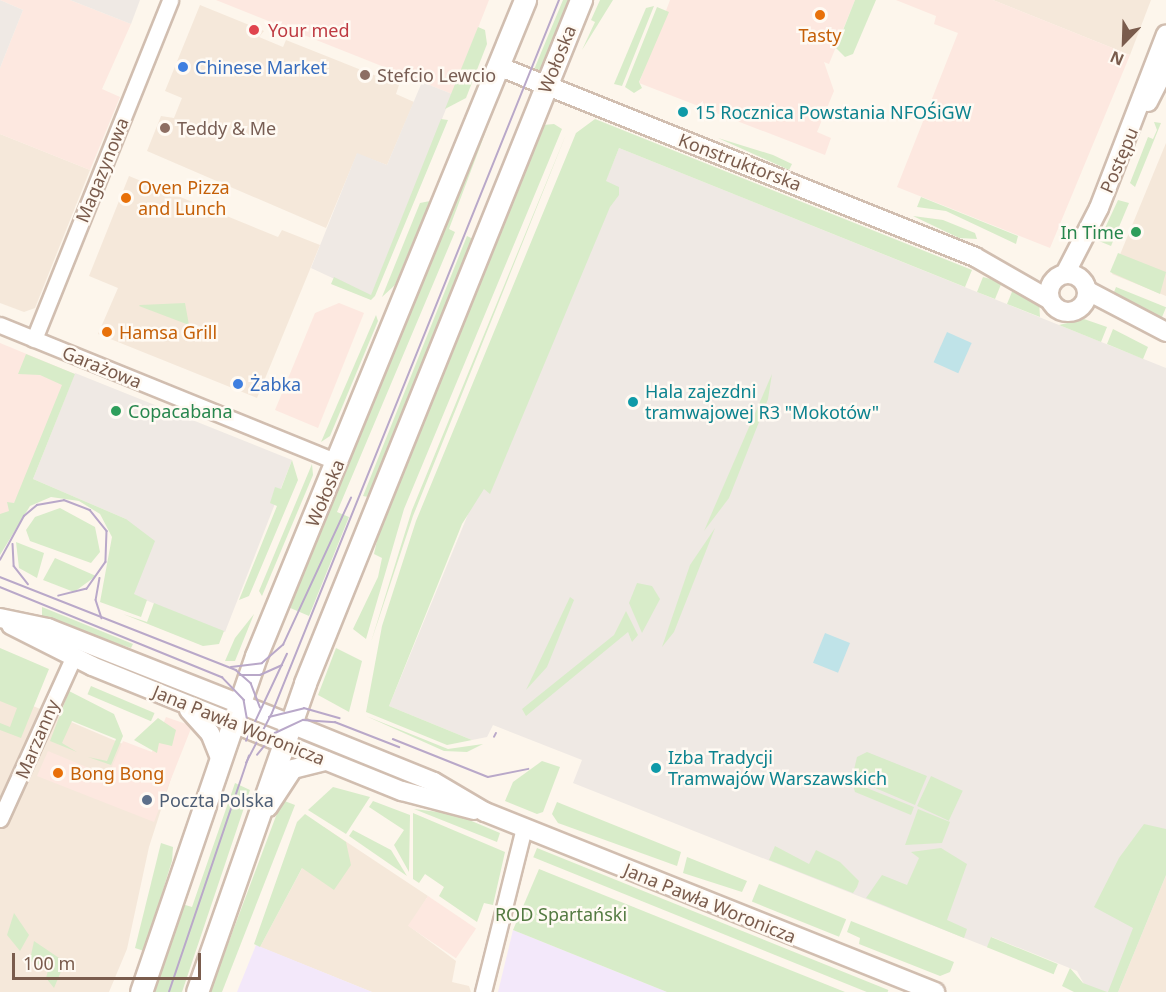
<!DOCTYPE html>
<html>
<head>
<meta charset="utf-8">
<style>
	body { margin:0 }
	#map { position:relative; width:1166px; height:992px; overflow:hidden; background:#fdf6ec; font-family:"Noto Sans",sans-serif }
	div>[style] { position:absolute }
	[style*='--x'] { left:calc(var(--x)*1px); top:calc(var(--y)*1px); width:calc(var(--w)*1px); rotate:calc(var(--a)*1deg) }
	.residential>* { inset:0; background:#f5e8da }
	.commercial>* { inset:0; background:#fde8e0; transform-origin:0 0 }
	.industrial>* { inset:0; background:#efe9e4 }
	.education>* { inset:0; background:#f3e8fa }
	.green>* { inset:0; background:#d8ecc9; transform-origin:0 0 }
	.water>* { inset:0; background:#bfe3e8; transform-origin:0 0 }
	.roads { filter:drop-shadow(2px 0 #d1beb0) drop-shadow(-2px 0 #d1beb0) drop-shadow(0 2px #d1beb0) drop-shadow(0 -2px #d1beb0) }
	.minor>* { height:15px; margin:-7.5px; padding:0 7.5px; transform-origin:7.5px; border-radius:7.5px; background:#fff }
	.tertiary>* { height:18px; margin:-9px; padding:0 9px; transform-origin:9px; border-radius:9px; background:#fff }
	.tertiary>.ring { margin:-9px; padding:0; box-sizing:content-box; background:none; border:18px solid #fff; border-radius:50% }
	.secondary>* { height:21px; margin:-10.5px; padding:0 10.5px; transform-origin:10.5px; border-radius:10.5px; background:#fff }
	.tram>* { height:1.5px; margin:-0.75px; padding:0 0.75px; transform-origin:0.75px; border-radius:0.75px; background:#b9a8c9 }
	.dots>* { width:16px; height:16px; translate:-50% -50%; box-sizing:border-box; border:3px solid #fffaf3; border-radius:50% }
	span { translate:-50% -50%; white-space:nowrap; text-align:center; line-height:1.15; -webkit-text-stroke:5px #fffaf3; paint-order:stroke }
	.health-label { font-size:18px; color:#be3a42 }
	.left { translate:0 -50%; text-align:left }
	.food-label { font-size:18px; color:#c56008 }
	.street-label { font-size:18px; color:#7a5c4d }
	.shop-label { font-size:18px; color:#366cbe }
	.education-label { font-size:18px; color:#785e54 }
	.culture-label { font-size:18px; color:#0d838f }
	.leisure-label { font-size:18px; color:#27864d }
	.right { translate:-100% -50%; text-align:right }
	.service-label { font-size:18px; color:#4e5e75 }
	.park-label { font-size:18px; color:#537a41 }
	.north { position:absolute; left:1094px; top:12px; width:60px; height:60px; -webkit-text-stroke:4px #fffaf3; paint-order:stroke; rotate:203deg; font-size:16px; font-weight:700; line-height:24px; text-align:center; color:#7a5c4d }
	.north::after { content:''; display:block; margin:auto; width:21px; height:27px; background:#7a5c4d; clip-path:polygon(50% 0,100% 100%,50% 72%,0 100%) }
	.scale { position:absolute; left:12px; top:953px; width:189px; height:27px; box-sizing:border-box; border:3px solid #7a5c4d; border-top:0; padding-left:8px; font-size:18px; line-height:21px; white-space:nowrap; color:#7a5c4d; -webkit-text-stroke:4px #fffaf3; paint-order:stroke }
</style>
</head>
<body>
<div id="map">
	<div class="residential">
		<div style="clip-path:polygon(993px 0,1151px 0,1130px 55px)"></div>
		<div style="clip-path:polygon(200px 5px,264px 31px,259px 37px,283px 47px,286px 40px,399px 85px,396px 94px,414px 102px,387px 165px,357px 154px,326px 228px,147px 151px,161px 116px,174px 118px,182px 98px,165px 91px)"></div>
		<div style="clip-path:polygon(0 134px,90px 170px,35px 308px,24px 312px,0 303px)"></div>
		<div style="clip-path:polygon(1166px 143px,1166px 296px,1112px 274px)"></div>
		<div style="clip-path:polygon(129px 176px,278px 237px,282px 230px,320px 245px,257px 398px,98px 334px,118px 288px,89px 276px)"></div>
		<div style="clip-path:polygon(0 692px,175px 766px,149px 847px,127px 949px,109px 992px,0 992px)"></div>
		<div style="clip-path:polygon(324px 827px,428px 896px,409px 926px,456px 961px,452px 982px,469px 986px,471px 992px,372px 992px,260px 947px)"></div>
		<div style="clip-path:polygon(1166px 875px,1166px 992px,1118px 992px)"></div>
	</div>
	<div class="commercial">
		<div style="clip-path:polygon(0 0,70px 0,131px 24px,102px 89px,120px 97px,90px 170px,0 134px,0 68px,23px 10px)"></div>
		<div style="clip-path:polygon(216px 0,489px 0,452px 94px)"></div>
		<div style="clip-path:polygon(670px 0,855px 0,829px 64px,824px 62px,834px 91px,817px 132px,831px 138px,825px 155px,639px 83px)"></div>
		<div style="clip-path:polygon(896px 0,993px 0,1130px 55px,1050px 248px,897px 187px,958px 33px,934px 24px,936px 16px)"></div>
		<div style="clip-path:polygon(339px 303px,364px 313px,318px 428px,275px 410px,315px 313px)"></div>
		<div style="clip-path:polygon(0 343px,75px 374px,0 533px)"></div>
		<div style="clip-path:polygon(166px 717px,192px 726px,154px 822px,37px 776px,48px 751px,108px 776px,123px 741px,152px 752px)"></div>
		<div style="left:428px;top:896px;width:58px;height:36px;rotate:34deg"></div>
	</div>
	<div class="industrial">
		<div style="clip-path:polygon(0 0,23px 10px,0 68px)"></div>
		<div style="clip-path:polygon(70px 0,140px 0,131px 24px)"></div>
		<div style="clip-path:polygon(422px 82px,452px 94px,371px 296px,311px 268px,357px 153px,387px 165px)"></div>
		<div style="clip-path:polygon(619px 148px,1166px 368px,1166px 875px,1118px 992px,1098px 992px,1085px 986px,1077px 971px,992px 937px,987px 947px,573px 783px,582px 760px,493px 725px,487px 737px,472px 740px,389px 706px)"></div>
		<div style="clip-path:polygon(75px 373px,292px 460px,225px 632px,133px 595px,126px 519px,33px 479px)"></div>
	</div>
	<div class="education">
		<div style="clip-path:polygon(513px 930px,667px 992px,498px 992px)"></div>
		<div style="clip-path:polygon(256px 945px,372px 992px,237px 992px)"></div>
	</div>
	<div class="green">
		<div style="clip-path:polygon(563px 0,569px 0,539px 74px,533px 72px)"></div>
		<div style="clip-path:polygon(600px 0,613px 0,582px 50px,595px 22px,591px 20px)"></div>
		<div style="clip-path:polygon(855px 0,876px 0,853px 54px,845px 57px,836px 48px)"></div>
		<div style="clip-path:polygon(654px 6px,622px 86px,614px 84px,646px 8px)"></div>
		<div style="clip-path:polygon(657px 7px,669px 12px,639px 82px,642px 88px,634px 93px,625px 87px)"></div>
		<div style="clip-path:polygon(478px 27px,485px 30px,487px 44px,466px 98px,445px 109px)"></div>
		<div style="clip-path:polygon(495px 107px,449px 229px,455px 232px,337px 512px,349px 517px,309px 616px,288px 607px)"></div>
		<div style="clip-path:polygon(441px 119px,448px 120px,375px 296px,371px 300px,331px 284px,334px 277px,371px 295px)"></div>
		<div style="clip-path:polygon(595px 119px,972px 270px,965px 287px,619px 148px,606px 181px,619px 187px,619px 195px,610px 207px,490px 494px,484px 489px,462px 524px,389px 706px,472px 740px,447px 745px,366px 712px,382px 626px,416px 521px,576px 133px)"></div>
		<div style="clip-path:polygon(1154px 122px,1161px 123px,1135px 187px,1130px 183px,1148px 137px,1153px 139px,1157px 130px)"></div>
		<div style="clip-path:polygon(554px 124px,562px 129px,404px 509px,366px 639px,353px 629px,378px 577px,382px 558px,374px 554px,380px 526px,543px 125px)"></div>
		<div style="clip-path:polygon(567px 132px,413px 516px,371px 642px,412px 510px)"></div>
		<div style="clip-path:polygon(718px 138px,773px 155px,792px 164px,789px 170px)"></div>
		<div style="clip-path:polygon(921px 197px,1018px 236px,1016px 244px,946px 211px,917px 207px)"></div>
		<div style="clip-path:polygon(1118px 200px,1129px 203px,1111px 246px,1099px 241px)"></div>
		<div style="clip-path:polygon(430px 201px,395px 285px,382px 297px,420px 203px)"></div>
		<div style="clip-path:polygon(913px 216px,943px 220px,975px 233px,977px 239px,959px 238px)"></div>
		<div style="clip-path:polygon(467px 236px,473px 239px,368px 497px,363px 496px)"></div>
		<div style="clip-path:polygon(1118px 253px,1166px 272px,1160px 294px,1110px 272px)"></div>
		<div style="clip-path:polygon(983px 277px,1002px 282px,995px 299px,977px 292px)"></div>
		<div style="clip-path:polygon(1014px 287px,1039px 301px,1040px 317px,1007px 304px)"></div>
		<div style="left:1116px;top:287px;width:54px;height:12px;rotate:22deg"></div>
		<div style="clip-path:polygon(185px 303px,189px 325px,139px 306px,140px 305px)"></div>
		<div style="clip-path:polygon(376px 315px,378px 321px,330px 436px,321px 442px)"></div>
		<div style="clip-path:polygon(1084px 319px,1107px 327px,1101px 342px,1059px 325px)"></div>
		<div style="clip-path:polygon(1113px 329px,1148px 347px,1143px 359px,1107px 344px)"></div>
		<div style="clip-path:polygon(26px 354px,75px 374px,33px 479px,126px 519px,155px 541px,134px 594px,147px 600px,141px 617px,100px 602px,112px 537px,100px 514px,79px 501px,51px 497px,30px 506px,0 555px,0 514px,9px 511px,7px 502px,14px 503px,62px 385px,40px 375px,18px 374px)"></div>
		<div style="clip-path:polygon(772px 374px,768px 399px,729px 498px,704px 531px)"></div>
		<div style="clip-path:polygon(292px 460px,298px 480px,249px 596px,239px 600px,277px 506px,270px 503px,275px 487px,281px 489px)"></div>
		<div style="clip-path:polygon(312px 464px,313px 475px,262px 596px,259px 591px)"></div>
		<div style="clip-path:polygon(60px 508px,95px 527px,100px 552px,91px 563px,30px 541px,26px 530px,35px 517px)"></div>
		<div style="clip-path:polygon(715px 528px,674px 632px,662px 647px,690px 565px)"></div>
		<div style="clip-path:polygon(16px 542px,44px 553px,37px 578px,19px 568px)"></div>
		<div style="clip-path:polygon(55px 558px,96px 576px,74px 592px,43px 580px)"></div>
		<div style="clip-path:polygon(637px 583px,652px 586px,660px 599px,642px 633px,629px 603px)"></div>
		<div style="clip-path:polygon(570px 597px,574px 600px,547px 667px,526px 690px)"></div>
		<div style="clip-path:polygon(154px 603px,224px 631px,219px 644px,203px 646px,123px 614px,147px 622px)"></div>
		<div style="clip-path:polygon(42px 607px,133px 644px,131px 648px,42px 619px)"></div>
		<div style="clip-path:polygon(626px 611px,638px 635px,632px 642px,628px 632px,526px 716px,522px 709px,614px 635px)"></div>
		<div style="clip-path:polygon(254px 614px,235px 661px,225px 661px,235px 638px)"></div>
		<div style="clip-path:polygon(0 648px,49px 669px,21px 738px,0 730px,0 723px,10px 727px,17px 708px,0 701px)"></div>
		<div style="clip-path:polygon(336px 648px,362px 661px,349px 712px,318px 695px)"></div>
		<div style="left:91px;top:686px;width:69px;height:9px;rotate:23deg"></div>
		<div style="clip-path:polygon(69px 691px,114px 714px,123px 736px,111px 765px,88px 757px,107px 761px,116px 739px,72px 721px,62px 743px,77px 752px,50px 741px)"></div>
		<div style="clip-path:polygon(366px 716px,448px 749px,483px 744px,467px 752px,444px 751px)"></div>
		<div style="clip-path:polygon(158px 718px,176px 730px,172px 746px,159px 743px,157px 753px,134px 740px)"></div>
		<div style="clip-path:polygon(867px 752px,927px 776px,915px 805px,852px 778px,857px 757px)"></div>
		<div style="clip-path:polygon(542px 761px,560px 767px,543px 812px,537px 814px,505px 801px,513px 782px)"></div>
		<div style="left:931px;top:776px;width:35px;height:33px;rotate:25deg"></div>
		<div style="clip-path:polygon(852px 782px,914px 807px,911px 815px,855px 792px)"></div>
		<div style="clip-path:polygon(235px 783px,250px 790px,182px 992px,151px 992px,182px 904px,192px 907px)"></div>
		<div style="clip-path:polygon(333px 787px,370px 797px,346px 834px,308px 810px)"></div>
		<div style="clip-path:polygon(282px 800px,295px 805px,222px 992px,210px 992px)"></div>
		<div style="clip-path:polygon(373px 801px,410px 815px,409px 872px,394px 845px,404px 830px,369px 807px)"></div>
		<div style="clip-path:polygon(557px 802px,681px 852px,677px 866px,558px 823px,552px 814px)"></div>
		<div style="clip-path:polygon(414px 809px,455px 814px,500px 833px,497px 842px)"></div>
		<div style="clip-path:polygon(918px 809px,950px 822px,942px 843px,905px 845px)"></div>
		<div style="clip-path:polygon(413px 813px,505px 852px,493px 905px,484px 903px,477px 922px,439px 896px,444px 887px,425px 874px,419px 883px,413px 879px)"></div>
		<div style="clip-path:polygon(305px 814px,346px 842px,351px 865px,334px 890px,302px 868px,260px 947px,254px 944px,297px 822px)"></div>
		<div style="clip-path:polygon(1144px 824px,1166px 829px,1166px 875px,1118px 992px,1108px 992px,1133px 928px,1094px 907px,1119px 858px)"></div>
		<div style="clip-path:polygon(353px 830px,391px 850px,407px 876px,349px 836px)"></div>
		<div style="clip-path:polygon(161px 843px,173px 847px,172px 861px,144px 951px,135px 948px)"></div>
		<div style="clip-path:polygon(775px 846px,809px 864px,816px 850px,840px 862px,859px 881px,857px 887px,853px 893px,769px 860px)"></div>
		<div style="left:537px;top:848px;width:379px;height:10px;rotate:22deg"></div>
		<div style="clip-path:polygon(941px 848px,967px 864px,947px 920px,967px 929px,964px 938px,866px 898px,882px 875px,907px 885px,919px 858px,911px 852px)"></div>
		<div style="clip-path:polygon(687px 857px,747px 881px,742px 892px,683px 873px)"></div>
		<div style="clip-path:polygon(539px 869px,845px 992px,667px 992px,513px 930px)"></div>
		<div style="left:759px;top:884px;width:94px;height:19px;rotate:22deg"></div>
		<div style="clip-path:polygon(14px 913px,29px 935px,20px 951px,7px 935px)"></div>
		<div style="clip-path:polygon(851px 921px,954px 962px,950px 972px,940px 976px,859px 944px,860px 938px,847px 932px)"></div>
		<div style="left:991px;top:937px;width:72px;height:11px;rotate:22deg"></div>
		<div style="clip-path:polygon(34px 941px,65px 962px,54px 988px,46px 978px,50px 963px,35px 965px,30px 960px)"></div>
		<div style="clip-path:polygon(1070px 968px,1083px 983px,1107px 992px,1074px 992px,1062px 986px)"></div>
	</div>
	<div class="water">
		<div style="left:947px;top:332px;width:27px;height:33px;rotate:24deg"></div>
		<div style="left:825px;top:633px;width:27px;height:32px;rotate:22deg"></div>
	</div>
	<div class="roads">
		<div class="minor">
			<div style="--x:0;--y:325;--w:365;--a:22.1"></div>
			<div style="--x:34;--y:339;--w:365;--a:-68.1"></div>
			<div style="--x:0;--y:819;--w:177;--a:-65.6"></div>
			<div style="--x:483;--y:992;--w:169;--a:-76"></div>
		</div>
		<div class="tertiary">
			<div style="--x:498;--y:66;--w:514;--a:21.82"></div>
			<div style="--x:975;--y:257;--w:86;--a:29.8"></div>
			<div style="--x:1148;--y:102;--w:39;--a:-63"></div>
			<div class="ring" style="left:1049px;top:274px;width:20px;height:20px"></div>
			<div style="--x:1065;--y:274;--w:74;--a:-62.7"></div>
			<div style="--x:1099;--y:208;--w:186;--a:-68.9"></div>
			<div style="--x:1088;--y:291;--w:88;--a:27.7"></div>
			<div style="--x:0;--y:618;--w:49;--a:11.8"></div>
			<div style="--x:48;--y:628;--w:261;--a:21.6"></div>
			<div style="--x:291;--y:724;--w:154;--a:22.1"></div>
			<div style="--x:434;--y:782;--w:59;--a:30.5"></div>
			<div style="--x:485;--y:812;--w:485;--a:21.8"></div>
			<div style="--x:11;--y:625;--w:91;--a:26.8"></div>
			<div style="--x:92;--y:666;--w:334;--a:22"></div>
			<div style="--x:402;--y:791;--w:74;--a:14.8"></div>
			<div style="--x:189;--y:710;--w:31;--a:48"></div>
			<div style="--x:210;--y:733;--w:27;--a:68"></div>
			<div style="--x:268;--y:807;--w:45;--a:-56.7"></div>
			<div style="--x:293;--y:769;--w:34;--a:-14"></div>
		</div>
		<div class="secondary">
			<div style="--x:141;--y:992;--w:355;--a:-71.1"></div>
			<div style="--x:256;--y:656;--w:709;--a:-67.7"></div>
			<div style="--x:197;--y:992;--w:327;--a:-70.7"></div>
			<div style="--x:305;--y:683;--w:737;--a:-68"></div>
		</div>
	</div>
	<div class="tram">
		<div style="--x:13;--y:544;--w:22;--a:87"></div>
		<div style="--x:14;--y:566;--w:23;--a:52"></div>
		<div style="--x:0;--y:560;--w:50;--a:-61.4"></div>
		<div style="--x:24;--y:516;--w:17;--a:-40"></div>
		<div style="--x:37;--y:505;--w:27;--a:-10"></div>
		<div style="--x:64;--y:500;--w:28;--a:21"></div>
		<div style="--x:90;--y:510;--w:27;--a:51"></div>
		<div style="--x:107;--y:531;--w:31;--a:92"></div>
		<div style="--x:106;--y:562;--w:33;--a:125"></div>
		<div style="--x:87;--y:589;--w:29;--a:166"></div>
		<div style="--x:0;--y:577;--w:254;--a:21.5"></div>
		<div style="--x:236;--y:670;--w:20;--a:41"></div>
		<div style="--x:251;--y:683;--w:26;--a:69"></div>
		<div style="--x:100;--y:578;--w:22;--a:100"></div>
		<div style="--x:96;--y:600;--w:19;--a:72"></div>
		<div style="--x:0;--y:587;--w:240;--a:22.1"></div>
		<div style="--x:222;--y:677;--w:32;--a:46"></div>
		<div style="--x:244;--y:700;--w:27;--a:80"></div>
		<div style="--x:231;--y:667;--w:31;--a:-7"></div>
		<div style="--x:262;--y:663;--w:28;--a:-41"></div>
		<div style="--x:283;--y:645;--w:162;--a:-65.2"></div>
		<div style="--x:240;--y:675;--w:20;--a:0"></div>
		<div style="--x:260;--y:675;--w:24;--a:-24"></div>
		<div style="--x:269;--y:717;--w:36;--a:-14"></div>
		<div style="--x:304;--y:708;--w:37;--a:16"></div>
		<div style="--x:494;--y:737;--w:4;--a:-63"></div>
		<div style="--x:393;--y:739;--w:102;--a:21.8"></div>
		<div style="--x:488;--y:777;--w:41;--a:-11.3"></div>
		<div style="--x:246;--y:741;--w:96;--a:-64.8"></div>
		<div style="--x:257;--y:755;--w:28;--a:-51"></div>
		<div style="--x:275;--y:733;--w:31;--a:-25"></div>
		<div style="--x:303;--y:720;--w:32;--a:4"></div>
		<div style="--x:335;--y:722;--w:69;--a:21.3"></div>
		<div style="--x:246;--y:763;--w:56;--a:-62.5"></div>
		<div style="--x:272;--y:713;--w:769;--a:-68.07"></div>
		<div style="--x:169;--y:992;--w:249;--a:-71.3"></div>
	</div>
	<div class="dots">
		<div style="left:820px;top:15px;background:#e8710a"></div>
		<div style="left:254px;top:30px;background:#e0444e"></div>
		<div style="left:183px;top:67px;background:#3f7fe0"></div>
		<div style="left:365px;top:75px;background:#8d6e63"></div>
		<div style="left:683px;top:112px;background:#0f9aa8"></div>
		<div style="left:165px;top:128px;background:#8d6e63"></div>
		<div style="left:126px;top:198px;background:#e8710a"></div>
		<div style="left:1136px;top:232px;background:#2e9e5b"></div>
		<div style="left:107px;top:332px;background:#e8710a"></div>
		<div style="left:238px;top:384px;background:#3f7fe0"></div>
		<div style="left:633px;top:402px;background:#0f9aa8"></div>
		<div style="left:116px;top:411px;background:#2e9e5b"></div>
		<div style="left:656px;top:768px;background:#0f9aa8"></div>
		<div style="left:58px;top:773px;background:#e8710a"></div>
		<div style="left:147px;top:800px;background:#5c6f8a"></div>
	</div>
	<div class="health-label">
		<span class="left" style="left:268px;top:30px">Your med</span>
	</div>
	<div class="food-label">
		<span style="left:820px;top:35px">Tasty</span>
		<span class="left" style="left:138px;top:198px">Oven Pizza<br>and Lunch</span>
		<span class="left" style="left:119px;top:332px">Hamsa Grill</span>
		<span class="left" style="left:70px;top:773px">Bong Bong</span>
	</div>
	<div class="street-label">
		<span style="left:557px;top:59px;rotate:-68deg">Wołoska</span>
		<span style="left:1119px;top:160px;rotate:-67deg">Postępu</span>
		<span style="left:740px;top:162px;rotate:21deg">Konstruktorska</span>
		<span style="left:102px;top:170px;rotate:-68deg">Magazynowa</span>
		<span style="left:102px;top:367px;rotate:22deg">Garażowa</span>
		<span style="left:325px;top:493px;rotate:-67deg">Wołoska</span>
		<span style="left:239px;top:725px;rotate:22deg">Jana Pawła Woronicza</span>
		<span style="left:37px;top:739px;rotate:-67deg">Marzanny</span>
		<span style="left:710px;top:903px;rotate:22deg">Jana Pawła Woronicza</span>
	</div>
	<div class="shop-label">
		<span class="left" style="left:195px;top:67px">Chinese Market</span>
		<span class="left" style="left:250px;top:384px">Żabka</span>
	</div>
	<div class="education-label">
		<span class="left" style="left:377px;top:75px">Stefcio Lewcio</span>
		<span class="left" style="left:177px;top:128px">Teddy &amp; Me</span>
	</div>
	<div class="culture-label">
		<span class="left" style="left:695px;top:112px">15 Rocznica Powstania NFOŚiGW</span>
		<span class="left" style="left:645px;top:402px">Hala zajezdni<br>tramwajowej R3 "Mokotów"</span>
		<span class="left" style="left:668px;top:768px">Izba Tradycji<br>Tramwajów Warszawskich</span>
	</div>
	<div class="leisure-label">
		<span class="right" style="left:1124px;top:232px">In Time</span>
		<span class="left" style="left:128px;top:411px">Copacabana</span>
	</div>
	<div class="service-label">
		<span class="left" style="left:159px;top:800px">Poczta Polska</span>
	</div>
	<div class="park-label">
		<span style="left:561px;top:914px">ROD Spartański</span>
	</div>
	<div class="north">N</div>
	<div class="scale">100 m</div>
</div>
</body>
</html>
